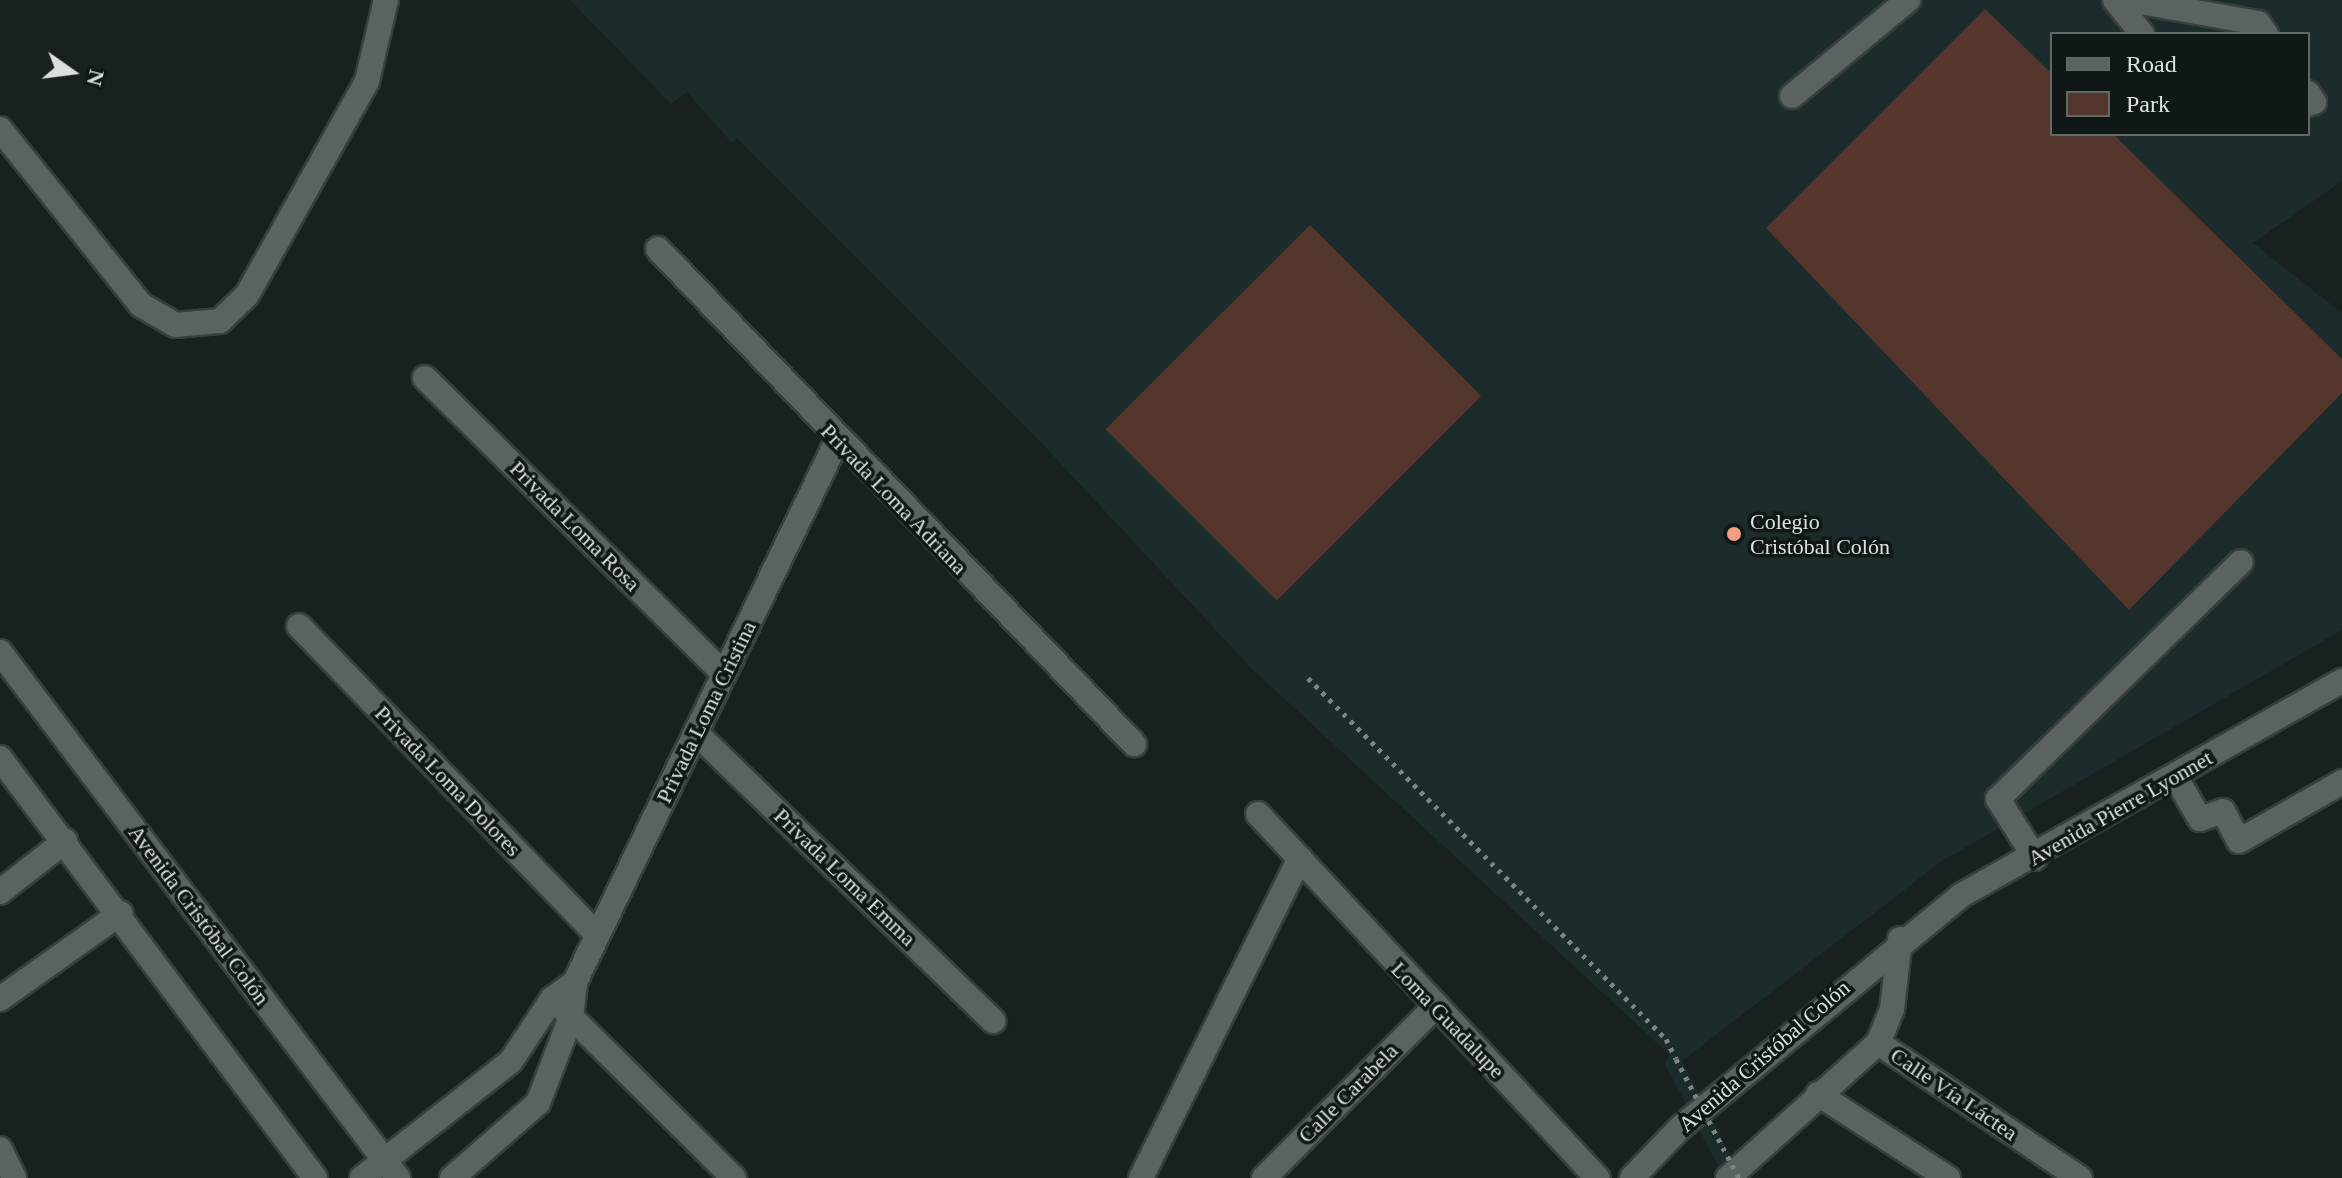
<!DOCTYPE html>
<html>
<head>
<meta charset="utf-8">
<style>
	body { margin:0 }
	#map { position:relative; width:2342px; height:1178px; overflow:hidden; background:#192020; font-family:"Times New Roman",serif }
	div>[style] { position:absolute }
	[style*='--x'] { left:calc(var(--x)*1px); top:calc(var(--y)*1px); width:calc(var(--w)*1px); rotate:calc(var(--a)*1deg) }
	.built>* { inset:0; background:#1c2b2b }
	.green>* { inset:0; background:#55362c; transform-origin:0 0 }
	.path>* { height:5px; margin-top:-2.5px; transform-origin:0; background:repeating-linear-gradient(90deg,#7e8483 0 4px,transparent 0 10px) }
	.roads { filter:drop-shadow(2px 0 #383e3d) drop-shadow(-2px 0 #383e3d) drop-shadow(0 2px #383e3d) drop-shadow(0 -2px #383e3d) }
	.minor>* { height:24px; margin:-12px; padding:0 12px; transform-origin:12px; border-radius:12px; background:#5a6262 }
	.path-bridge>* { height:5px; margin-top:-2.5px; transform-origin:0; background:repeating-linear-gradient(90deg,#7e8483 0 4px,transparent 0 10px) }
	.dots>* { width:22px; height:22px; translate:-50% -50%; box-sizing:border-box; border:4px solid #101717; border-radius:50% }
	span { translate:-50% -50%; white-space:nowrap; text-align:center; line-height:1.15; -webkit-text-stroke:7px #101717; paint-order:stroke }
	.street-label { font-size:22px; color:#dce1e0 }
	.poi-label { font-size:22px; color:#dce1e0 }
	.left { translate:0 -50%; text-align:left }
	.legend { position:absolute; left:2050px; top:32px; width:260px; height:104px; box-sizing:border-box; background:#101717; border:2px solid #626867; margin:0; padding:10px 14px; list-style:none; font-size:24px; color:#dce1e0 }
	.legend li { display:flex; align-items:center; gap:16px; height:40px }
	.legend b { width:40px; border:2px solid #626867 }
	.north { position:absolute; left:32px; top:32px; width:80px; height:80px; -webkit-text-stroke:6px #101717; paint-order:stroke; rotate:104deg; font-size:22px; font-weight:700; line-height:32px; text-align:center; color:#dce1e0 }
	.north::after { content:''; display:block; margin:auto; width:28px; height:36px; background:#dce1e0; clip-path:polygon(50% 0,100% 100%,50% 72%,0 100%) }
</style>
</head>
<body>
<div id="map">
	<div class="built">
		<div style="clip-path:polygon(evenodd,570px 0,2342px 0,2342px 181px,2253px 243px,2342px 313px,2342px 630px,1942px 861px,1682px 1061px,1742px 1178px,1724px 1178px,1665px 1064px,1669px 1054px,1251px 668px,1036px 437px,737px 138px,732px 143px,687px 92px,671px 104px,570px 0,2052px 34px,2308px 34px,2308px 134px,2052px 134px,2052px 34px)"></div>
	</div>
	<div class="green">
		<div style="clip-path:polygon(1985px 9px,2052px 74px,2052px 134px,2113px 134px,2342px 359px,2342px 393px,2129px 610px,1766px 228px)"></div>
		<div style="left:1310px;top:225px;width:242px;height:289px;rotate:45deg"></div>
	</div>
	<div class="path">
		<div style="--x:1308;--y:678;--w:508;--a:45.24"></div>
		<div style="--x:1666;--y:1039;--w:22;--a:63"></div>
	</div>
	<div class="roads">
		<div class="minor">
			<div style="--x:2115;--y:0;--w:43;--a:51.5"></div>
			<div style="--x:2129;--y:0;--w:131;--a:10.1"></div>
			<div style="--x:2258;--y:23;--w:14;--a:54"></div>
			<div style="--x:2308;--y:93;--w:11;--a:56"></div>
			<div style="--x:2314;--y:102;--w:6;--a:162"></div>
			<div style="--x:1792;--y:96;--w:151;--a:-39.6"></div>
			<div style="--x:0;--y:129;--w:226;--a:51.3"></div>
			<div style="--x:141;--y:305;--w:39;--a:30"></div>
			<div style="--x:175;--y:325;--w:45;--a:-5.1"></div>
			<div style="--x:220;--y:321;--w:37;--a:-44"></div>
			<div style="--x:247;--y:295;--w:245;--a:-60.7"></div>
			<div style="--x:367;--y:81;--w:83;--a:-76.8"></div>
			<div style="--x:658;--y:249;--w:687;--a:46.12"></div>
			<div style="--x:425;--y:378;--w:421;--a:44.7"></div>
			<div style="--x:299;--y:626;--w:429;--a:46"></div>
			<div style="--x:0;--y:652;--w:660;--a:52.89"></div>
			<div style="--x:696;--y:733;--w:414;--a:44.1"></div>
			<div style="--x:0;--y:758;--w:525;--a:53.13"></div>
			<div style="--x:2175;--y:776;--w:50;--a:59.8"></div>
			<div style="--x:2200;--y:819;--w:24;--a:-19"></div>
			<div style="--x:2223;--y:811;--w:34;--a:62"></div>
			<div style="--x:2239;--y:841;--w:119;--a:-29.8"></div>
			<div style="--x:1258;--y:814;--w:498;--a:47"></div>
			<div style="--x:2035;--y:858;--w:70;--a:-122.1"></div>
			<div style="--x:1998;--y:799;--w:339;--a:-44.3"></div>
			<div style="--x:0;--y:892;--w:83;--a:-38.1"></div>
			<div style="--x:1900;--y:939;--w:70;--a:96.5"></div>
			<div style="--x:1892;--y:1009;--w:37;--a:112"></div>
			<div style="--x:1878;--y:1043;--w:243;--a:33.8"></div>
			<div style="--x:0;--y:999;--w:148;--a:-35.4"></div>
			<div style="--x:562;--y:1008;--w:242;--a:44.7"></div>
			<div style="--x:1818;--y:1094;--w:155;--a:32.9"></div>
			<div style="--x:0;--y:1149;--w:32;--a:64"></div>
			<div style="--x:362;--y:1178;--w:189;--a:-38.1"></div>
			<div style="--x:511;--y:1061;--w:74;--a:-56.5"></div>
			<div style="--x:552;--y:999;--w:29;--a:-36"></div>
			<div style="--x:452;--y:1178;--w:114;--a:-41.1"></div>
			<div style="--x:538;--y:1103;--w:92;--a:-69"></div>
			<div style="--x:571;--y:1017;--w:35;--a:-83"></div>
			<div style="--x:575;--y:982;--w:601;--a:-64.16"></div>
			<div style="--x:1141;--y:1178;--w:357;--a:-63.6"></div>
			<div style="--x:1264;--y:1178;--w:239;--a:-45"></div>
			<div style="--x:1632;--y:1178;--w:69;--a:-46.2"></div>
			<div style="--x:1680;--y:1128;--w:364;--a:-39.6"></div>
			<div style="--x:1960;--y:896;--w:438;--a:-29.4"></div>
			<div style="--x:1728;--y:1178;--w:202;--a:-42"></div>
		</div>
	</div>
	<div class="path-bridge">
		<div style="--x:1676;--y:1059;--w:135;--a:62.1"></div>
	</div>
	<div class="dots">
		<div style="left:1734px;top:534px;background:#f39f83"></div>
	</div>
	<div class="street-label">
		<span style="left:894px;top:499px;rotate:46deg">Privada Loma Adriana</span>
		<span style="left:575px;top:526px;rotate:45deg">Privada Loma Rosa</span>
		<span style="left:706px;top:712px;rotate:-64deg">Privada Loma Cristina</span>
		<span style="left:448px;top:781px;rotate:46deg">Privada Loma Dolores</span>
		<span style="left:2120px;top:808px;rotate:-30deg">Avenida Pierre Lyonnet</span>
		<span style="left:845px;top:877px;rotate:44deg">Privada Loma Emma</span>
		<span style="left:199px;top:915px;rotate:53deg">Avenida Cristóbal Colón</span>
		<span style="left:1448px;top:1020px;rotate:46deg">Loma Guadalupe</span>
		<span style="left:1764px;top:1056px;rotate:-41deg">Avenida Cristóbal Colón</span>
		<span style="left:1348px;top:1093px;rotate:-45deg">Calle Carabela</span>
		<span style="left:1954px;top:1094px;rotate:34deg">Calle Vía Láctea</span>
	</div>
	<div class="poi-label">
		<span class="left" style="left:1750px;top:534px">Colegio<br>Cristóbal Colón</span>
	</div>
	<ul class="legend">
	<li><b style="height:10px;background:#5a6262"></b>Road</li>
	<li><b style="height:22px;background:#55362c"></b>Park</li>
	</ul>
	<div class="north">N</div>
</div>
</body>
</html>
